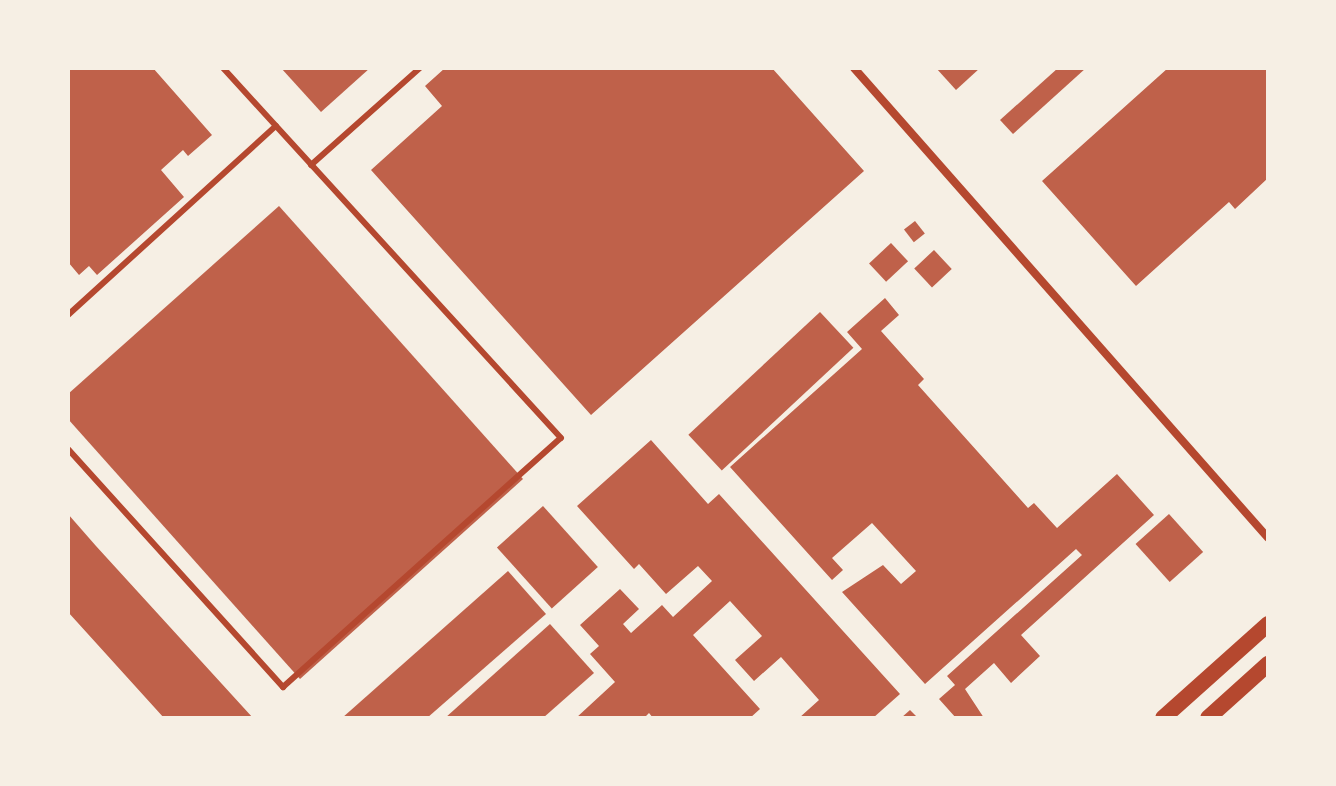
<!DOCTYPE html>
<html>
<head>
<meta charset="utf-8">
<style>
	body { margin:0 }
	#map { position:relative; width:1336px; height:786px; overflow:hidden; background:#f6efe4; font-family:"Roboto Serif",serif }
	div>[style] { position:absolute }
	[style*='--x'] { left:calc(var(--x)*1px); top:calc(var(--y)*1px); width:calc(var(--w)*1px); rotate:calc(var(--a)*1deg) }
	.building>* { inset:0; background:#bf614a; transform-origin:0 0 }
	.service>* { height:6px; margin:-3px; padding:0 3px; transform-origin:3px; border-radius:3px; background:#b5482f }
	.minor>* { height:8px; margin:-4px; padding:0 4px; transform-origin:4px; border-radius:4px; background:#b5482f }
	.secondary>* { height:16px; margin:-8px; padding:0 8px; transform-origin:8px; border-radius:8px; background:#b5482f }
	span { translate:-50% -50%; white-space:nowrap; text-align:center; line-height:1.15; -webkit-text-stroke:8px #f6efe4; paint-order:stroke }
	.frame { position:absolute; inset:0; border:70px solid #f6efe4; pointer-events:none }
</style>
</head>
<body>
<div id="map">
	<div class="building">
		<div style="clip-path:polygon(68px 68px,153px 68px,212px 135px,188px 156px,183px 150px,161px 170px,184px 197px,97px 275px,89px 266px,79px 275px,68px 262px)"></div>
		<div style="clip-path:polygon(281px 68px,370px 68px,321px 112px)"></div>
		<div style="clip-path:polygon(445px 68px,772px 68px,864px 171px,591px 415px,371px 170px,442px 106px,425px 86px)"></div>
		<div style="clip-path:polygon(936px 68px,980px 68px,956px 90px)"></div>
		<div style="clip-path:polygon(1058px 68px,1086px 68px,1013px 134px,1000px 120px)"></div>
		<div style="clip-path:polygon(1168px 68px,1268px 68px,1268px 178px,1235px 209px,1229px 202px,1136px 286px,1042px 181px)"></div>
		<div style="clip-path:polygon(279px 206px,523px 479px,300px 679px,68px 419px,68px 394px)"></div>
		<div style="left:915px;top:221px;width:16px;height:14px;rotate:52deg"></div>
		<div style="left:891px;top:243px;width:25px;height:30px;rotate:47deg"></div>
		<div style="left:934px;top:250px;width:26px;height:27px;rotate:47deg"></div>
		<div style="clip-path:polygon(885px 298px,899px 315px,881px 331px,924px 379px,918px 385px,1028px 508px,1034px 503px,1057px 528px,1117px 474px,1154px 515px,1021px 635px,1040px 656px,1011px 683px,994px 663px,965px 689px,984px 718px,956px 718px,939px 699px,955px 685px,947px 676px,1082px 555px,1076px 549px,925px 684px,842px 592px,883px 565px,901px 584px,916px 571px,872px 523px,832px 558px,843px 570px,832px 580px,730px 467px,862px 349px,847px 332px)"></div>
		<div style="left:820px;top:312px;width:49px;height:180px;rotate:47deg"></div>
		<div style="clip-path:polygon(651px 440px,708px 504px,719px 494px,900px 694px,873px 718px,799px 718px,819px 700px,781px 657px,754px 681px,735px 660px,762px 636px,730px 601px,693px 635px,760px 709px,750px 718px,653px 718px,649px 713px,644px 718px,576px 718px,615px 682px,590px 654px,599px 646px,580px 625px,620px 589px,639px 609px,623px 624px,631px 633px,662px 605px,673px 617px,712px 581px,698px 566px,666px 594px,639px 564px,634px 569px,577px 506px)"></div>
		<div style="left:543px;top:506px;width:82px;height:62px;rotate:48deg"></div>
		<div style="clip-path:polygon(68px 514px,96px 546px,253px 718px,164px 718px,68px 612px)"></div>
		<div style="left:1169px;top:514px;width:51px;height:45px;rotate:48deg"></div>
		<div style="clip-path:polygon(508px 571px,546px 614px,427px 718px,342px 718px)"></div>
		<div style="clip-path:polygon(550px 624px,594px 673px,543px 718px,445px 718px)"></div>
		<div style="clip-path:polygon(910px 710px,918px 718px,901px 718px)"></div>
	</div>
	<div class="service">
		<div style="--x:311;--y:165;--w:146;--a:-41.7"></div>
		<div style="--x:68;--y:315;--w:281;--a:-42.3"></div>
		<div style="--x:68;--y:449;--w:321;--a:47.9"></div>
		<div style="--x:283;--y:687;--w:373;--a:-41.9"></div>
		<div style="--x:561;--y:438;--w:501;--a:-132.41"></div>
	</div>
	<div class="minor">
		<div style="--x:854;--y:68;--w:626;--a:48.62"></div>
	</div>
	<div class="secondary">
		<div style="--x:1163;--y:718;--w:141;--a:-41.8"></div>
		<div style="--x:1208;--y:718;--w:81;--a:-42"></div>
	</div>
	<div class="frame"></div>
</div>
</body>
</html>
